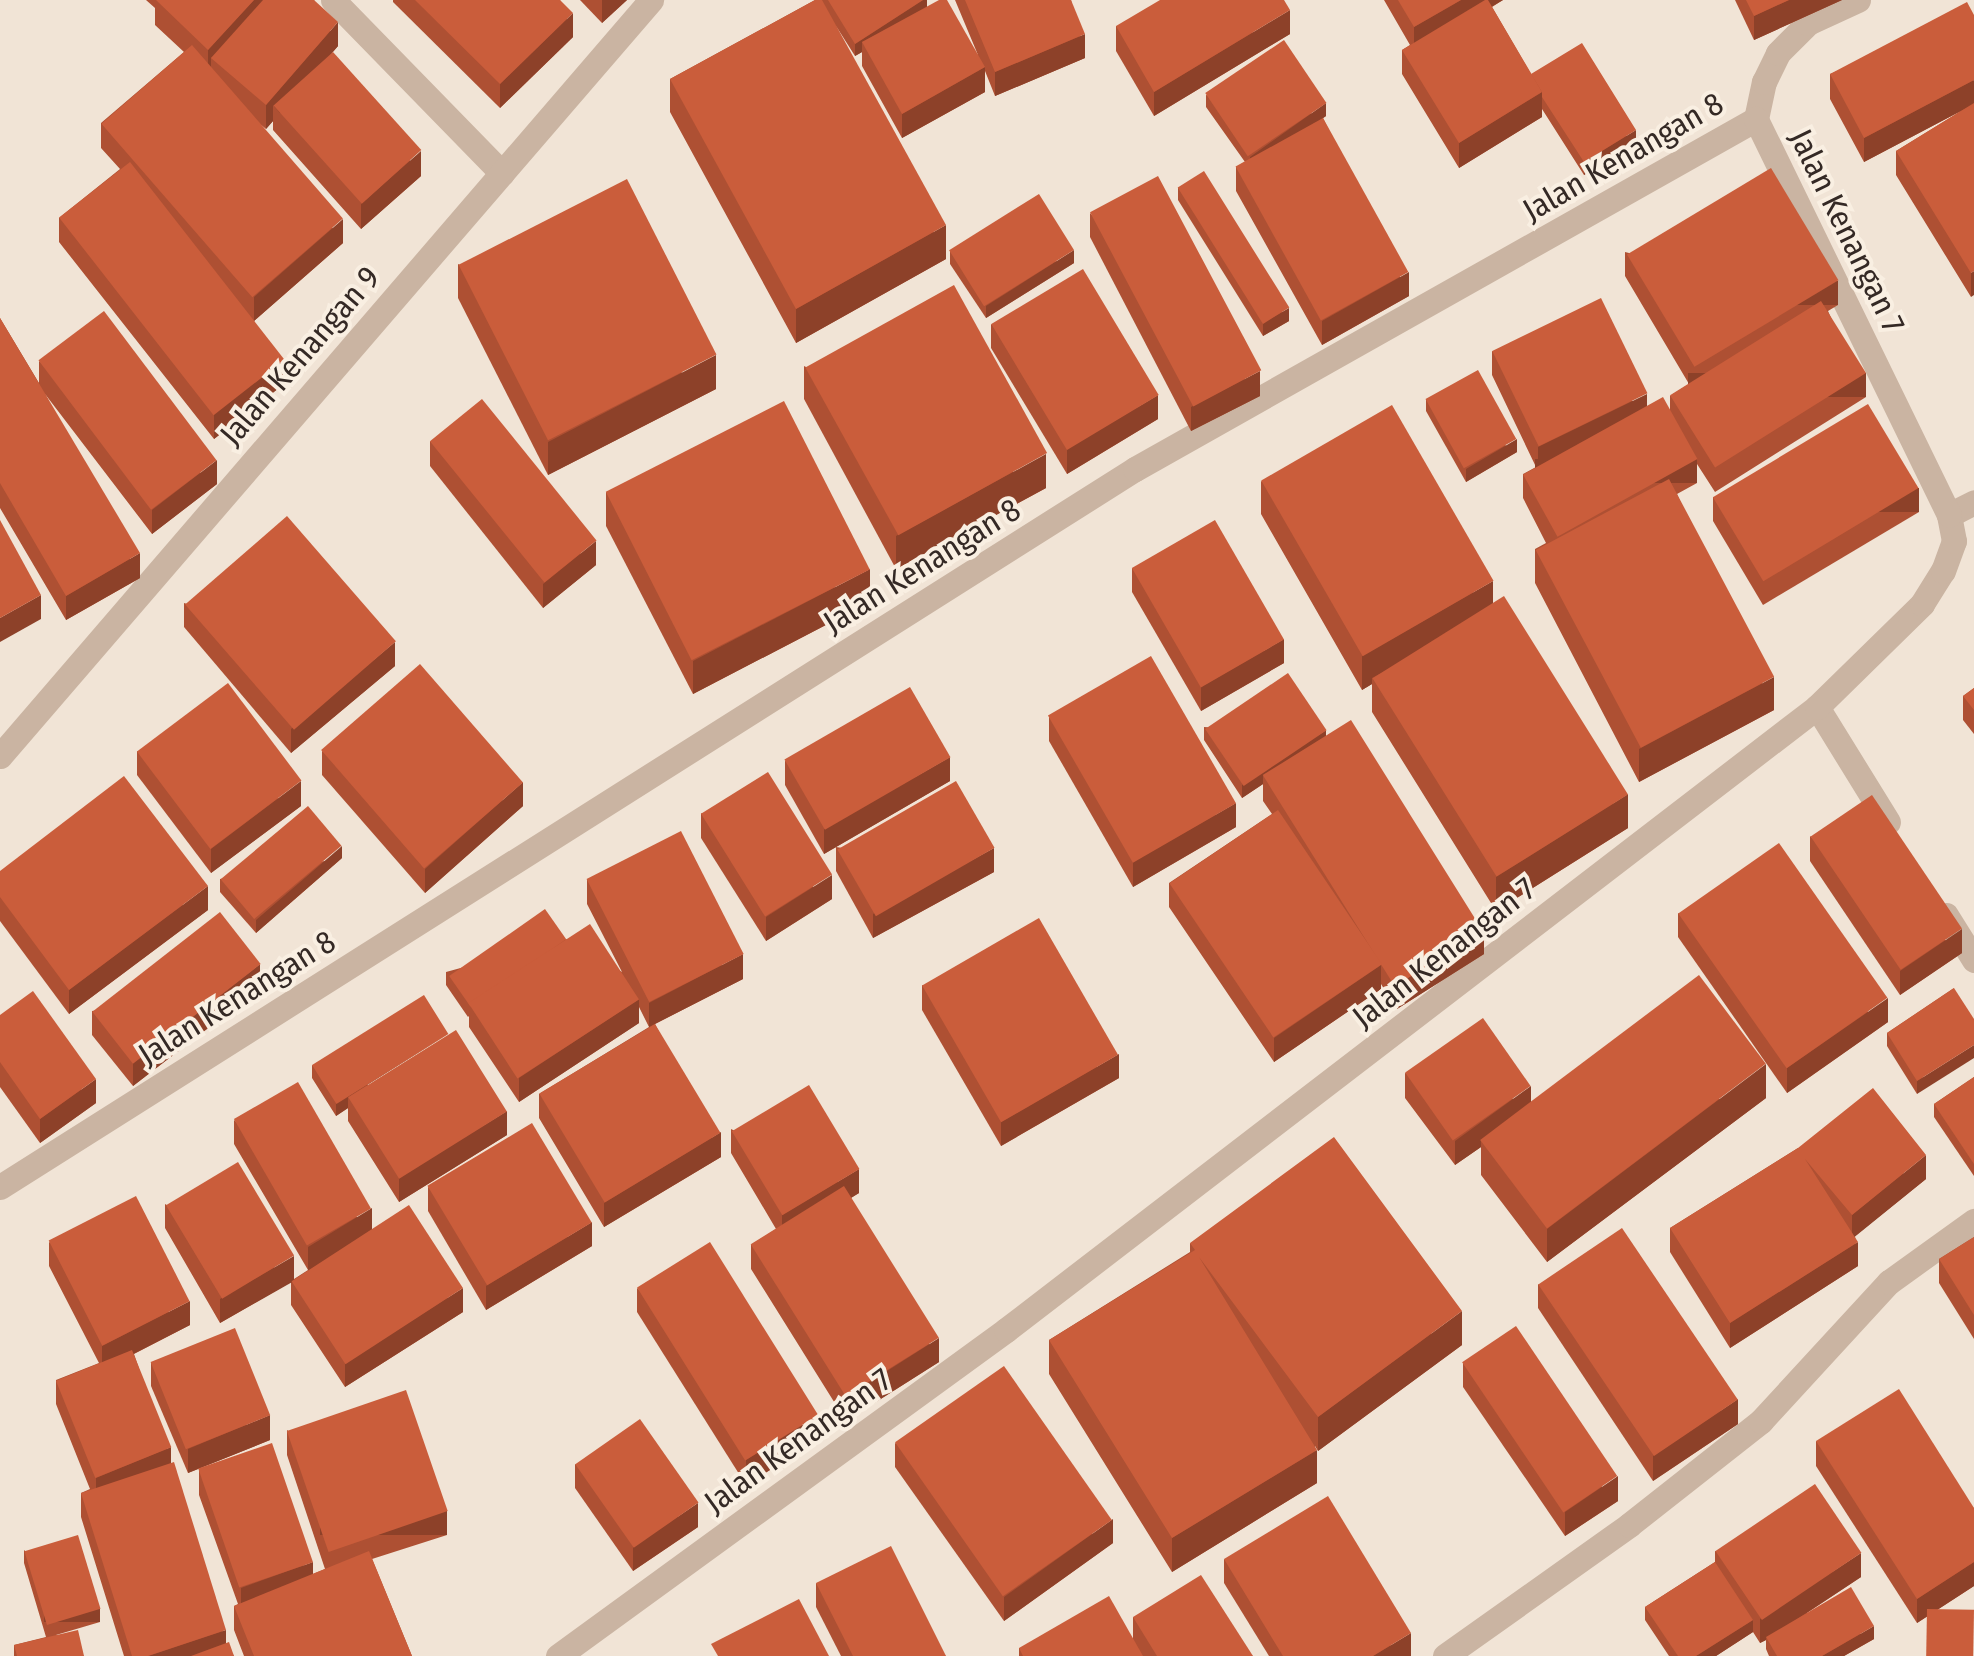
<!DOCTYPE html>
<html>
<head>
<meta charset="utf-8">
<style>
	body { margin:0 }
	#map { position:relative; width:1974px; height:1656px; overflow:hidden; background:#f1e4d6; font-family:"Fira Sans Condensed",sans-serif }
	div>[style] { position:absolute }
	[style*='--x'] { left:calc(var(--x)*1px); top:calc(var(--y)*1px); width:calc(var(--w)*1px); rotate:calc(var(--a)*1deg) }
	.minor>* { height:25px; margin:-12.5px; padding:0 12.5px; transform-origin:12.5px; border-radius:12.5px; background:#cab4a2 }
	.wall>* { inset:0; background:#ae5033 }
	.shaded-wall>* { inset:0; background:#8d4129; transform-origin:0 0 }
	.building>* { inset:0; background:#ca5d3b; transform-origin:0 0 }
	span { translate:-50% -50%; white-space:nowrap; text-align:center; line-height:1.15; -webkit-text-stroke:8px #f9efe2; paint-order:stroke }
	.street-label { font-size:32px; color:#342925 }
</style>
</head>
<body>
<div id="map">
	<div class="minor">
		<div style="--x:333;--y:0;--w:242;--a:45.7"></div>
		<div style="--x:1949;--y:515;--w:28;--a:-27"></div>
		<div style="--x:1817;--y:707;--w:135;--a:58.3"></div>
		<div style="--x:0;--y:756;--w:998;--a:-49.27"></div>
		<div style="--x:1946;--y:915;--w:53;--a:58.1"></div>
		<div style="--x:0;--y:1187;--w:1343;--a:-32.32"></div>
		<div style="--x:1135;--y:469;--w:713;--a:-29.41"></div>
		<div style="--x:1756;--y:119;--w:38;--a:-78"></div>
		<div style="--x:1764;--y:82;--w:32;--a:-64"></div>
		<div style="--x:1778;--y:53;--w:42;--a:-45"></div>
		<div style="--x:1808;--y:23;--w:55;--a:-24.7"></div>
		<div style="--x:558;--y:1656;--w:554;--a:-36.04"></div>
		<div style="--x:1006;--y:1330;--w:1023;--a:-37.53"></div>
		<div style="--x:1817;--y:707;--w:147;--a:-44.4"></div>
		<div style="--x:1922;--y:604;--w:39;--a:-58"></div>
		<div style="--x:1943;--y:571;--w:32;--a:-70"></div>
		<div style="--x:1954;--y:541;--w:26;--a:-101"></div>
		<div style="--x:1949;--y:515;--w:441;--a:-116"></div>
		<div style="--x:1445;--y:1656;--w:226;--a:-35.4"></div>
		<div style="--x:1629;--y:1525;--w:168;--a:-38.2"></div>
		<div style="--x:1761;--y:1421;--w:189;--a:-47.4"></div>
		<div style="--x:1889;--y:1282;--w:105;--a:-35.7"></div>
	</div>
	<div class="wall">
		<div style="clip-path:polygon(146px 0,314px 0,338px 46px,332px 53px,421px 176px,361px 229px,273px 130px,273px 121px,266px 129px,260px 124px,343px 243px,254px 321px,284px 384px,214px 439px,59px 242px,59px 218px,120px 169px,101px 148px,101px 123px,184px 52px,155px 25px,155px 8px)"></div>
		<div style="clip-path:polygon(393px 0,560px 0,573px 37px,500px 108px,393px 2px)"></div>
		<div style="clip-path:polygon(580px 0,627px 0,602px 23px)"></div>
		<div style="clip-path:polygon(815px 0,927px 0,927px 7px,978px 55px,955px 0,1071px 0,1085px 58px,995px 96px,985px 71px,985px 92px,902px 138px,862px 66px,862px 52px,855px 56px,836px 26px,946px 259px,796px 343px,670px 112px,670px 79px)"></div>
		<div style="clip-path:polygon(1384px 0,1503px 0,1492px 7px,1531px 74px,1636px 142px,1584px 175px,1542px 109px,1542px 117px,1459px 168px,1402px 74px,1402px 50px,1410px 45px)"></div>
		<div style="clip-path:polygon(1735px 0,1842px 0,1754px 40px)"></div>
		<div style="clip-path:polygon(1974px 15px,1971px 297px,1896px 175px,1896px 151px,1961px 111px,1864px 162px,1830px 99px,1830px 74px)"></div>
		<div style="clip-path:polygon(1116px 26px,1290px 34px,1154px 116px,1116px 51px)"></div>
		<div style="clip-path:polygon(1206px 95px,1326px 116px,1323px 118px,1409px 296px,1322px 345px,1236px 191px,1236px 167px,1245px 162px,1206px 107px)"></div>
		<div style="clip-path:polygon(1178px 187px,1289px 321px,1263px 336px,1178px 200px)"></div>
		<div style="clip-path:polygon(1090px 213px,1260px 396px,1191px 431px,1090px 237px)"></div>
		<div style="clip-path:polygon(950px 251px,1074px 263px,986px 318px,950px 264px)"></div>
		<div style="clip-path:polygon(1625px 252px,1838px 305px,1828px 311px,1866px 397px,1715px 492px,1697px 464px,1697px 483px,1677px 494px,1774px 710px,1639px 782px,1535px 583px,1535px 549px,1546px 543px,1523px 498px,1523px 474px,1536px 467px,1492px 375px,1492px 351px,1647px 406px,1670px 410px,1670px 396px,1689px 384px,1625px 276px)"></div>
		<div style="clip-path:polygon(458px 264px,716px 389px,548px 475px,458px 298px)"></div>
		<div style="clip-path:polygon(0 318px,39px 383px,39px 361px,217px 484px,152px 534px,45px 394px,140px 578px,66px 620px,0 508px)"></div>
		<div style="clip-path:polygon(991px 324px,1158px 419px,1067px 474px,991px 348px)"></div>
		<div style="clip-path:polygon(804px 366px,1046px 488px,896px 569px,804px 399px)"></div>
		<div style="clip-path:polygon(1426px 399px,1517px 452px,1466px 482px,1426px 411px)"></div>
		<div style="clip-path:polygon(430px 441px,596px 565px,543px 608px,430px 466px)"></div>
		<div style="clip-path:polygon(1261px 481px,1493px 603px,1628px 828px,1496px 911px,1372px 712px,1372px 684px,1362px 690px,1261px 514px)"></div>
		<div style="clip-path:polygon(606px 492px,870px 602px,693px 694px,606px 526px)"></div>
		<div style="clip-path:polygon(1713px 497px,1919px 512px,1763px 605px,1713px 521px)"></div>
		<div style="clip-path:polygon(1132px 568px,1284px 663px,1201px 711px,1132px 592px)"></div>
		<div style="clip-path:polygon(184px 603px,395px 666px,291px 753px,184px 627px)"></div>
		<div style="clip-path:polygon(1974px 688px,1974px 734px,1963px 720px,1963px 696px)"></div>
		<div style="clip-path:polygon(1049px 717px,1236px 827px,1133px 887px,1049px 741px)"></div>
		<div style="clip-path:polygon(1204px 727px,1326px 736px,1484px 954px,1397px 1009px,1381px 984px,1381px 989px,1274px 1062px,1169px 907px,1169px 883px,1272px 814px,1263px 801px,1263px 784px,1242px 798px,1204px 740px)"></div>
		<div style="clip-path:polygon(137px 751px,301px 806px,211px 873px,137px 775px)"></div>
		<div style="clip-path:polygon(322px 751px,523px 806px,425px 893px,322px 775px)"></div>
		<div style="clip-path:polygon(785px 761px,950px 781px,824px 854px,785px 785px)"></div>
		<div style="clip-path:polygon(701px 813px,832px 899px,766px 941px,701px 838px)"></div>
		<div style="clip-path:polygon(1810px 836px,1962px 953px,1900px 995px,1810px 861px)"></div>
		<div style="clip-path:polygon(836px 847px,994px 872px,873px 938px,836px 871px)"></div>
		<div style="clip-path:polygon(342px 858px,256px 933px,220px 892px,220px 879px)"></div>
		<div style="clip-path:polygon(0 871px,208px 910px,69px 1014px,0 921px)"></div>
		<div style="clip-path:polygon(587px 879px,743px 979px,655px 1024px,721px 1157px,604px 1227px,539px 1118px,539px 1094px,649px 1027px,639px 1007px,639px 1023px,519px 1102px,469px 1027px,469px 1016px,468px 1017px,446px 985px,446px 972px,566px 939px,622px 972px,587px 904px)"></div>
		<div style="clip-path:polygon(1678px 913px,1888px 1022px,1787px 1093px,1678px 937px)"></div>
		<div style="clip-path:polygon(922px 985px,1119px 1078px,1001px 1146px,922px 1010px)"></div>
		<div style="clip-path:polygon(260px 988px,133px 1086px,92px 1035px,92px 1011px)"></div>
		<div style="clip-path:polygon(1954px 988px,1917px 1094px,1887px 1046px,1887px 1033px)"></div>
		<div style="clip-path:polygon(0 1015px,96px 1103px,40px 1143px,0 1087px)"></div>
		<div style="clip-path:polygon(312px 1065px,507px 1135px,399px 1202px,348px 1121px,348px 1108px,336px 1116px,312px 1078px)"></div>
		<div style="clip-path:polygon(1405px 1073px,1531px 1103px,1766px 1098px,1547px 1262px,1481px 1175px,1481px 1147px,1455px 1165px,1405px 1098px)"></div>
		<div style="clip-path:polygon(1974px 1077px,1974px 1176px,1934px 1117px,1934px 1104px)"></div>
		<div style="clip-path:polygon(234px 1120px,372px 1229px,463px 1312px,345px 1387px,291px 1305px,291px 1282px,220px 1323px,165px 1228px,165px 1204px,294px 1279px,308px 1270px,234px 1144px)"></div>
		<div style="clip-path:polygon(731px 1129px,859px 1193px,851px 1198px,939px 1362px,846px 1421px,751px 1269px,751px 1245px,776px 1229px,731px 1153px)"></div>
		<div style="clip-path:polygon(1798px 1148px,1926px 1179px,1855px 1236px,1858px 1266px,1730px 1348px,1670px 1252px,1670px 1228px)"></div>
		<div style="clip-path:polygon(428px 1187px,592px 1246px,486px 1310px,428px 1211px)"></div>
		<div style="clip-path:polygon(1974px 1237px,1974px 1339px,1939px 1283px,1939px 1259px)"></div>
		<div style="clip-path:polygon(49px 1242px,190px 1325px,134px 1354px,171px 1463px,226px 1643px,234px 1656px,124px 1656px,81px 1517px,81px 1493px,90px 1489px,56px 1404px,56px 1380px,99px 1363px,49px 1266px)"></div>
		<div style="clip-path:polygon(1190px 1243px,1462px 1345px,1318px 1451px,1315px 1446px,1317px 1483px,1172px 1572px,1049px 1374px,1049px 1340px,1190px 1252px)"></div>
		<div style="clip-path:polygon(1538px 1284px,1738px 1424px,1653px 1481px,1538px 1308px)"></div>
		<div style="clip-path:polygon(637px 1288px,819px 1439px,746px 1485px,637px 1312px)"></div>
		<div style="clip-path:polygon(151px 1362px,270px 1440px,188px 1473px,151px 1386px)"></div>
		<div style="clip-path:polygon(1463px 1363px,1618px 1501px,1565px 1536px,1463px 1387px)"></div>
		<div style="clip-path:polygon(287px 1430px,447px 1535px,372px 1559px,412px 1656px,244px 1656px,234px 1630px,234px 1606px,238px 1604px,199px 1495px,199px 1470px,313px 1574px,325px 1569px,287px 1455px)"></div>
		<div style="clip-path:polygon(1816px 1441px,1974px 1508px,1974px 1586px,1917px 1623px,1816px 1466px)"></div>
		<div style="clip-path:polygon(895px 1443px,1113px 1543px,1004px 1621px,895px 1467px)"></div>
		<div style="clip-path:polygon(575px 1464px,698px 1527px,633px 1571px,575px 1488px)"></div>
		<div style="clip-path:polygon(24px 1550px,100px 1622px,56px 1635px,84px 1656px,14px 1656px,14px 1645px,46px 1637px,24px 1563px)"></div>
		<div style="clip-path:polygon(1715px 1551px,1861px 1577px,1807px 1613px,1874px 1639px,1844px 1656px,1769px 1656px,1766px 1649px,1766px 1640px,1760px 1643px,1753px 1632px,1716px 1656px,1669px 1656px,1645px 1620px,1645px 1607px,1715px 1562px)"></div>
		<div style="clip-path:polygon(1224px 1559px,1411px 1656px,1269px 1656px,1224px 1583px)"></div>
		<div style="clip-path:polygon(816px 1583px,946px 1656px,841px 1656px,816px 1607px)"></div>
		<div style="clip-path:polygon(1133px 1617px,1253px 1656px,1019px 1656px,1019px 1648px,1133px 1639px)"></div>
	</div>
	<div class="shaded-wall">
		<div style="clip-path:polygon(254px 0,277px 0,211px 58px,211px 70px,208px 74px,208px 50px)"></div>
		<div style="clip-path:polygon(602px 0,627px 0,602px 23px)"></div>
		<div style="clip-path:polygon(923px 0,927px 0,927px 10px,862px 42px,862px 52px,855px 56px,855px 44px)"></div>
		<div style="clip-path:polygon(1461px 0,1503px 0,1414px 52px,1414px 27px)"></div>
		<div style="clip-path:polygon(1789px 0,1842px 0,1754px 40px,1754px 16px)"></div>
		<div style="clip-path:polygon(1290px 10px,1290px 34px,1154px 116px,1154px 92px)"></div>
		<div style="clip-path:polygon(573px 13px,573px 37px,500px 108px,500px 84px)"></div>
		<div style="clip-path:polygon(338px 22px,338px 46px,280px 113px,273px 105px,273px 121px,266px 129px,266px 105px)"></div>
		<div style="clip-path:polygon(1085px 34px,1085px 58px,995px 96px,995px 72px)"></div>
		<div style="clip-path:polygon(985px 67px,985px 92px,902px 138px,902px 114px)"></div>
		<div style="clip-path:polygon(1974px 80px,1974px 104px,1864px 162px,1864px 138px)"></div>
		<div style="clip-path:polygon(1542px 92px,1542px 117px,1459px 168px,1459px 143px)"></div>
		<div style="clip-path:polygon(1326px 103px,1326px 116px,1250px 169px,1250px 157px)"></div>
		<div style="clip-path:polygon(1636px 130px,1636px 142px,1584px 175px,1584px 162px)"></div>
		<div style="clip-path:polygon(421px 151px,421px 176px,361px 229px,361px 204px)"></div>
		<div style="clip-path:polygon(343px 219px,343px 243px,254px 321px,254px 297px)"></div>
		<div style="clip-path:polygon(946px 225px,946px 259px,796px 343px,796px 309px)"></div>
		<div style="clip-path:polygon(1074px 250px,1074px 263px,986px 318px,986px 306px)"></div>
		<div style="clip-path:polygon(1974px 271px,1974px 295px,1971px 297px,1971px 273px)"></div>
		<div style="clip-path:polygon(1409px 272px,1409px 296px,1322px 345px,1322px 321px)"></div>
		<div style="left:1838px;top:281px;width:24px;height:168px;rotate:90deg"></div>
		<div style="clip-path:polygon(1289px 308px,1289px 321px,1263px 336px,1263px 323px)"></div>
		<div style="clip-path:polygon(716px 355px,716px 389px,548px 475px,548px 442px)"></div>
		<div style="clip-path:polygon(284px 360px,284px 384px,214px 439px,214px 414px)"></div>
		<div style="clip-path:polygon(1260px 371px,1260px 396px,1191px 431px,1191px 407px)"></div>
		<div style="left:1866px;top:373px;width:24px;height:178px;rotate:90deg"></div>
		<div style="clip-path:polygon(1647px 394px,1647px 418px,1538px 471px,1538px 447px)"></div>
		<div style="clip-path:polygon(1158px 395px,1158px 419px,1067px 474px,1067px 449px)"></div>
		<div style="clip-path:polygon(1517px 439px,1517px 452px,1466px 482px,1466px 469px)"></div>
		<div style="clip-path:polygon(1046px 454px,1046px 488px,896px 569px,896px 536px)"></div>
		<div style="left:1697px;top:459px;width:24px;height:162px;rotate:90deg"></div>
		<div style="clip-path:polygon(217px 460px,217px 484px,152px 534px,152px 510px)"></div>
		<div style="left:1919px;top:488px;width:24px;height:182px;rotate:90deg"></div>
		<div style="clip-path:polygon(596px 541px,596px 565px,543px 608px,543px 584px)"></div>
		<div style="clip-path:polygon(140px 553px,140px 578px,66px 620px,66px 596px)"></div>
		<div style="clip-path:polygon(870px 569px,870px 602px,693px 694px,693px 661px)"></div>
		<div style="clip-path:polygon(1493px 581px,1493px 614px,1372px 678px,1372px 684px,1362px 690px,1362px 656px)"></div>
		<div style="clip-path:polygon(41px 595px,41px 619px,0 642px,0 618px)"></div>
		<div style="clip-path:polygon(1284px 639px,1284px 663px,1201px 711px,1201px 687px)"></div>
		<div style="clip-path:polygon(395px 642px,395px 666px,291px 753px,291px 729px)"></div>
		<div style="clip-path:polygon(1774px 677px,1774px 710px,1639px 782px,1639px 749px)"></div>
		<div style="clip-path:polygon(1326px 730px,1326px 743px,1263px 776px,1263px 784px,1242px 798px,1242px 785px)"></div>
		<div style="clip-path:polygon(950px 757px,950px 781px,824px 854px,824px 829px)"></div>
		<div style="clip-path:polygon(301px 781px,301px 806px,211px 873px,211px 849px)"></div>
		<div style="clip-path:polygon(523px 782px,523px 806px,425px 893px,425px 869px)"></div>
		<div style="clip-path:polygon(1628px 794px,1628px 828px,1496px 911px,1496px 877px)"></div>
		<div style="clip-path:polygon(1236px 803px,1236px 827px,1133px 887px,1133px 862px)"></div>
		<div style="clip-path:polygon(342px 846px,342px 858px,256px 933px,256px 920px)"></div>
		<div style="clip-path:polygon(994px 848px,994px 872px,873px 938px,873px 914px)"></div>
		<div style="clip-path:polygon(832px 875px,832px 899px,766px 941px,766px 917px)"></div>
		<div style="clip-path:polygon(208px 886px,208px 910px,69px 1014px,69px 990px)"></div>
		<div style="clip-path:polygon(1962px 929px,1962px 953px,1900px 995px,1900px 971px)"></div>
		<div style="clip-path:polygon(1484px 930px,1484px 954px,1397px 1009px,1397px 985px)"></div>
		<div style="clip-path:polygon(743px 954px,743px 979px,649px 1027px,649px 1003px)"></div>
		<div style="clip-path:polygon(260px 964px,260px 988px,133px 1086px,133px 1062px)"></div>
		<div style="clip-path:polygon(1381px 965px,1381px 989px,1274px 1062px,1274px 1038px)"></div>
		<div style="clip-path:polygon(1888px 998px,1888px 1022px,1787px 1093px,1787px 1068px)"></div>
		<div style="clip-path:polygon(639px 999px,639px 1023px,519px 1102px,519px 1078px)"></div>
		<div style="clip-path:polygon(448px 1034px,348px 1097px,348px 1108px,336px 1116px,336px 1103px)"></div>
		<div style="clip-path:polygon(1974px 1045px,1974px 1058px,1917px 1094px,1917px 1081px)"></div>
		<div style="clip-path:polygon(1119px 1054px,1119px 1078px,1001px 1146px,1001px 1122px)"></div>
		<div style="clip-path:polygon(1766px 1064px,1766px 1098px,1547px 1262px,1547px 1229px)"></div>
		<div style="clip-path:polygon(96px 1079px,96px 1103px,40px 1143px,40px 1119px)"></div>
		<div style="clip-path:polygon(1531px 1086px,1531px 1110px,1481px 1141px,1481px 1147px,1455px 1165px,1455px 1141px)"></div>
		<div style="clip-path:polygon(507px 1111px,507px 1135px,399px 1202px,399px 1177px)"></div>
		<div style="clip-path:polygon(721px 1132px,721px 1157px,604px 1227px,604px 1203px)"></div>
		<div style="clip-path:polygon(1926px 1155px,1926px 1179px,1852px 1239px,1852px 1215px)"></div>
		<div style="clip-path:polygon(859px 1169px,859px 1193px,782px 1239px,782px 1215px)"></div>
		<div style="clip-path:polygon(372px 1208px,372px 1232px,308px 1271px,308px 1247px)"></div>
		<div style="clip-path:polygon(592px 1222px,592px 1246px,486px 1310px,486px 1286px)"></div>
		<div style="clip-path:polygon(1858px 1242px,1858px 1266px,1730px 1348px,1730px 1323px)"></div>
		<div style="clip-path:polygon(294px 1256px,294px 1281px,220px 1323px,220px 1299px)"></div>
		<div style="clip-path:polygon(463px 1288px,463px 1312px,345px 1387px,345px 1363px)"></div>
		<div style="clip-path:polygon(190px 1301px,190px 1325px,102px 1370px,102px 1346px)"></div>
		<div style="clip-path:polygon(1462px 1311px,1462px 1345px,1318px 1451px,1318px 1417px)"></div>
		<div style="clip-path:polygon(939px 1338px,939px 1362px,846px 1421px,846px 1397px)"></div>
		<div style="clip-path:polygon(1738px 1399px,1738px 1424px,1653px 1481px,1653px 1456px)"></div>
		<div style="clip-path:polygon(270px 1415px,270px 1440px,188px 1473px,188px 1449px)"></div>
		<div style="clip-path:polygon(819px 1415px,819px 1439px,746px 1485px,746px 1460px)"></div>
		<div style="clip-path:polygon(171px 1447px,171px 1471px,96px 1502px,96px 1478px)"></div>
		<div style="clip-path:polygon(1317px 1450px,1317px 1483px,1172px 1572px,1172px 1538px)"></div>
		<div style="clip-path:polygon(1618px 1476px,1618px 1501px,1565px 1536px,1565px 1512px)"></div>
		<div style="clip-path:polygon(698px 1503px,698px 1527px,633px 1571px,633px 1547px)"></div>
		<div style="left:447px;top:1511px;width:24px;height:127px;rotate:90deg"></div>
		<div style="clip-path:polygon(1113px 1519px,1113px 1543px,1004px 1621px,1004px 1597px)"></div>
		<div style="clip-path:polygon(1861px 1553px,1861px 1577px,1767px 1639px,1766px 1637px,1766px 1640px,1760px 1643px,1760px 1619px)"></div>
		<div style="clip-path:polygon(313px 1562px,313px 1586px,241px 1613px,241px 1588px)"></div>
		<div style="clip-path:polygon(1974px 1562px,1974px 1586px,1917px 1623px,1917px 1599px)"></div>
		<div style="left:100px;top:1609px;width:13px;height:56px;rotate:90deg"></div>
		<div style="clip-path:polygon(1753px 1620px,1753px 1632px,1716px 1656px,1696px 1656px)"></div>
		<div style="clip-path:polygon(1874px 1626px,1874px 1639px,1844px 1656px,1822px 1656px)"></div>
		<div style="clip-path:polygon(226px 1630px,226px 1654px,222px 1656px,148px 1656px)"></div>
		<div style="clip-path:polygon(1411px 1633px,1411px 1656px,1373px 1656px)"></div>
	</div>
	<div class="building">
		<div style="clip-path:polygon(156px 0,254px 0,208px 50px)"></div>
		<div style="clip-path:polygon(263px 0,314px 0,338px 22px,266px 105px,211px 58px)"></div>
		<div style="clip-path:polygon(415px 0,560px 0,573px 13px,500px 84px)"></div>
		<div style="clip-path:polygon(815px 0,822px 0,946px 225px,796px 309px,670px 79px)"></div>
		<div style="clip-path:polygon(828px 0,923px 0,855px 44px)"></div>
		<div style="clip-path:polygon(939px 0,947px 0,985px 67px,902px 114px,862px 42px)"></div>
		<div style="clip-path:polygon(965px 0,1071px 0,1085px 34px,995px 72px)"></div>
		<div style="clip-path:polygon(1160px 0,1284px 0,1290px 10px,1154px 92px,1116px 26px)"></div>
		<div style="clip-path:polygon(1398px 0,1461px 0,1414px 27px)"></div>
		<div style="clip-path:polygon(1485px 0,1488px 0,1542px 92px,1459px 143px,1402px 50px)"></div>
		<div style="clip-path:polygon(1746px 0,1789px 0,1754px 16px)"></div>
		<div style="clip-path:polygon(1967px 2px,1974px 15px,1974px 80px,1864px 138px,1830px 74px)"></div>
		<div style="left:1284px;top:40px;width:76px;height:95px;rotate:56deg"></div>
		<div style="clip-path:polygon(1582px 43px,1636px 130px,1584px 162px,1542px 97px,1542px 92px,1531px 74px)"></div>
		<div style="left:192px;top:45px;width:230px;height:120px;rotate:49deg"></div>
		<div style="left:333px;top:52px;width:132px;height:80px;rotate:48deg"></div>
		<div style="clip-path:polygon(1974px 103px,1974px 271px,1971px 273px,1896px 151px)"></div>
		<div style="left:1323px;top:118px;width:176px;height:100px;rotate:61deg"></div>
		<div style="left:130px;top:162px;width:251px;height:90px;rotate:52deg"></div>
		<div style="left:1771px;top:168px;width:131px;height:168px;rotate:59deg"></div>
		<div style="left:1204px;top:171px;width:161px;height:31px;rotate:58deg"></div>
		<div style="left:1158px;top:176px;width:220px;height:77px;rotate:62deg"></div>
		<div style="left:627px;top:179px;width:197px;height:189px;rotate:63deg"></div>
		<div style="left:1039px;top:194px;width:66px;height:106px;rotate:58deg"></div>
		<div style="left:1083px;top:269px;width:147px;height:107px;rotate:59deg"></div>
		<div style="left:954px;top:285px;width:192px;height:170px;rotate:61deg"></div>
		<div style="left:1601px;top:298px;width:106px;height:121px;rotate:64deg"></div>
		<div style="left:1821px;top:301px;width:85px;height:178px;rotate:58deg"></div>
		<div style="left:104px;top:311px;width:187px;height:82px;rotate:53deg"></div>
		<div style="clip-path:polygon(0 318px,140px 553px,66px 596px,0 483px)"></div>
		<div style="left:1478px;top:370px;width:79px;height:60px;rotate:61deg"></div>
		<div style="left:1663px;top:397px;width:71px;height:160px;rotate:61deg"></div>
		<div style="left:482px;top:399px;width:182px;height:67px;rotate:51deg"></div>
		<div style="left:784px;top:401px;width:189px;height:200px;rotate:63deg"></div>
		<div style="left:1868px;top:404px;width:98px;height:181px;rotate:59deg"></div>
		<div style="left:1392px;top:405px;width:203px;height:151px;rotate:60deg"></div>
		<div style="left:1669px;top:479px;width:224px;height:151px;rotate:62deg"></div>
		<div style="left:287px;top:516px;width:166px;height:135px;rotate:49deg"></div>
		<div style="clip-path:polygon(0 520px,41px 595px,0 618px)"></div>
		<div style="left:1215px;top:520px;width:138px;height:96px;rotate:60deg"></div>
		<div style="left:1504px;top:596px;width:234px;height:155px;rotate:58deg"></div>
		<div style="left:1151px;top:656px;width:170px;height:119px;rotate:60deg"></div>
		<div style="left:420px;top:664px;width:157px;height:131px;rotate:49deg"></div>
		<div style="left:1288px;top:673px;width:69px;height:100px;rotate:56deg"></div>
		<div style="left:228px;top:683px;width:122px;height:114px;rotate:53deg"></div>
		<div style="left:910px;top:687px;width:81px;height:145px;rotate:60deg"></div>
		<div style="clip-path:polygon(1974px 688px,1974px 710px,1963px 696px)"></div>
		<div style="left:1351px;top:720px;width:249px;height:104px;rotate:58deg"></div>
		<div style="left:768px;top:772px;width:121px;height:79px;rotate:58deg"></div>
		<div style="clip-path:polygon(124px 776px,208px 886px,69px 990px,0 897px,0 871px)"></div>
		<div style="left:956px;top:781px;width:77px;height:137px;rotate:60deg"></div>
		<div style="left:1872px;top:795px;width:161px;height:74px;rotate:56deg"></div>
		<div style="left:308px;top:806px;width:52px;height:114px;rotate:50deg"></div>
		<div style="left:1278px;top:810px;width:186px;height:131px;rotate:56deg"></div>
		<div style="left:681px;top:831px;width:138px;height:106px;rotate:63deg"></div>
		<div style="left:1779px;top:843px;width:189px;height:123px;rotate:55deg"></div>
		<div style="left:545px;top:909px;width:37px;height:117px;rotate:55deg"></div>
		<div style="left:220px;top:912px;width:66px;height:162px;rotate:52deg"></div>
		<div style="left:1039px;top:918px;width:158px;height:135px;rotate:60deg"></div>
		<div style="left:590px;top:924px;width:90px;height:145px;rotate:57deg"></div>
		<div style="left:1699px;top:975px;width:111px;height:274px;rotate:53deg"></div>
		<div style="clip-path:polygon(1954px 988px,1974px 1019px,1974px 1045px,1917px 1081px,1887px 1033px)"></div>
		<div style="clip-path:polygon(33px 991px,96px 1079px,40px 1119px,0 1062px,0 1015px)"></div>
		<div style="left:424px;top:995px;width:46px;height:132px;rotate:58deg"></div>
		<div style="left:1483px;top:1018px;width:83px;height:95px;rotate:55deg"></div>
		<div style="left:655px;top:1024px;width:127px;height:135px;rotate:59deg"></div>
		<div style="left:456px;top:1030px;width:96px;height:127px;rotate:58deg"></div>
		<div style="clip-path:polygon(1974px 1077px,1974px 1164px,1934px 1104px)"></div>
		<div style="left:298px;top:1082px;width:146px;height:74px;rotate:60deg"></div>
		<div style="left:809px;top:1085px;width:98px;height:90px;rotate:59deg"></div>
		<div style="clip-path:polygon(1873px 1088px,1926px 1155px,1852px 1215px,1805px 1159px,1858px 1242px,1730px 1323px,1670px 1228px,1798px 1148px)"></div>
		<div style="left:532px;top:1123px;width:116px;height:122px;rotate:59deg"></div>
		<div style="clip-path:polygon(1334px 1137px,1462px 1311px,1318px 1417px,1199px 1257px,1317px 1450px,1172px 1538px,1049px 1340px,1195px 1250px,1190px 1243px)"></div>
		<div style="left:238px;top:1162px;width:109px;height:84px;rotate:59deg"></div>
		<div style="left:844px;top:1186px;width:179px;height:110px;rotate:58deg"></div>
		<div style="left:136px;top:1196px;width:118px;height:98px;rotate:63deg"></div>
		<div style="left:409px;top:1205px;width:99px;height:140px;rotate:57deg"></div>
		<div style="left:1622px;top:1228px;width:207px;height:101px;rotate:56deg"></div>
		<div style="clip-path:polygon(1974px 1237px,1974px 1315px,1939px 1259px)"></div>
		<div style="left:710px;top:1242px;width:204px;height:86px;rotate:58deg"></div>
		<div style="left:1516px;top:1326px;width:181px;height:65px;rotate:56deg"></div>
		<div style="left:235px;top:1328px;width:94px;height:91px;rotate:68deg"></div>
		<div style="left:132px;top:1350px;width:105px;height:82px;rotate:68deg"></div>
		<div style="left:1004px;top:1366px;width:188px;height:133px;rotate:55deg"></div>
		<div style="clip-path:polygon(1899px 1389px,1974px 1508px,1974px 1562px,1917px 1599px,1816px 1441px)"></div>
		<div style="left:406px;top:1390px;width:128px;height:126px;rotate:71deg"></div>
		<div style="left:640px;top:1419px;width:102px;height:79px;rotate:55deg"></div>
		<div style="left:272px;top:1443px;width:126px;height:78px;rotate:71deg"></div>
		<div style="clip-path:polygon(174px 1462px,226px 1630px,148px 1656px,132px 1656px,81px 1493px)"></div>
		<div style="left:1815px;top:1484px;width:83px;height:120px;rotate:56deg"></div>
		<div style="clip-path:polygon(1328px 1496px,1411px 1633px,1373px 1656px,1283px 1656px,1224px 1559px)"></div>
		<div style="left:78px;top:1535px;width:77px;height:56px;rotate:73deg"></div>
		<div style="clip-path:polygon(891px 1546px,946px 1656px,853px 1656px,816px 1583px)"></div>
		<div style="clip-path:polygon(369px 1551px,412px 1656px,254px 1656px,234px 1606px)"></div>
		<div style="clip-path:polygon(1715px 1562px,1753px 1620px,1696px 1656px,1678px 1656px,1645px 1607px)"></div>
		<div style="clip-path:polygon(1201px 1575px,1253px 1656px,1157px 1656px,1133px 1617px)"></div>
		<div style="clip-path:polygon(1851px 1587px,1874px 1626px,1822px 1656px,1777px 1656px,1766px 1637px)"></div>
		<div style="clip-path:polygon(1109px 1596px,1143px 1656px,1023px 1656px,1019px 1648px)"></div>
		<div style="clip-path:polygon(799px 1599px,829px 1656px,718px 1656px,711px 1644px)"></div>
		<div style="left:1927px;top:1609px;width:47px;height:47px;rotate:1deg"></div>
		<div style="clip-path:polygon(78px 1630px,84px 1656px,17px 1656px,14px 1645px)"></div>
		<div style="clip-path:polygon(229px 1642px,234px 1656px,191px 1656px)"></div>
	</div>
	<div class="street-label">
		<span style="left:1623px;top:157px;rotate:-30deg">Jalan Kenangan 8</span>
		<span style="left:1847px;top:231px;rotate:64deg">Jalan Kenangan 7</span>
		<span style="left:300px;top:356px;rotate:-49deg">Jalan Kenangan 9</span>
		<span style="left:922px;top:566px;rotate:-32deg">Jalan Kenangan 8</span>
		<span style="left:1444px;top:953px;rotate:-38deg">Jalan Kenangan 7</span>
		<span style="left:237px;top:998px;rotate:-32deg">Jalan Kenangan 8</span>
		<span style="left:798px;top:1441px;rotate:-36deg">Jalan Kenangan 7</span>
	</div>
</div>
</body>
</html>
